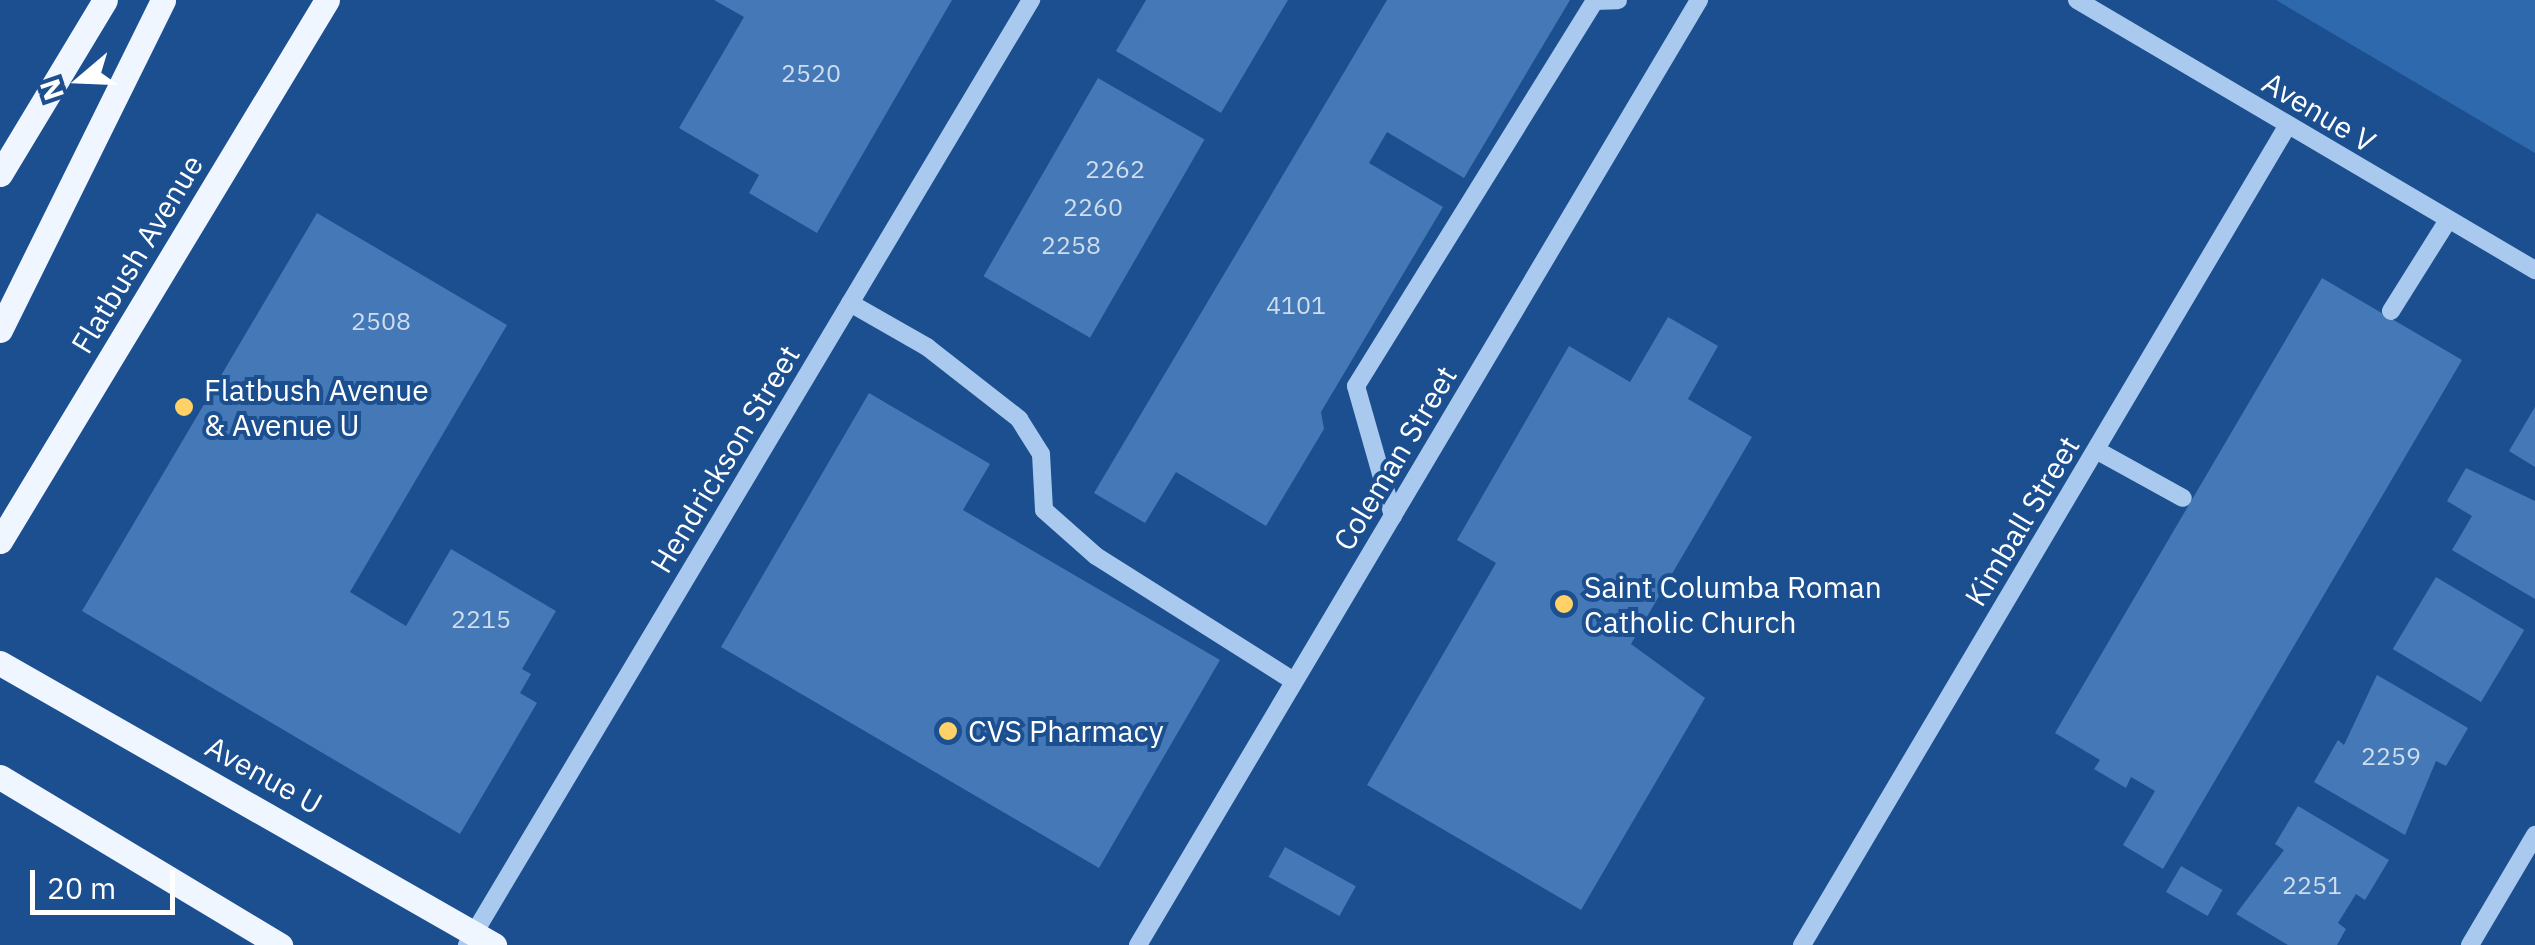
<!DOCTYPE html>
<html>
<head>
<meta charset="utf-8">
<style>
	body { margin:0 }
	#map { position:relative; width:2535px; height:945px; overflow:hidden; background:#1b4f8f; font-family:"IBM Plex Sans",sans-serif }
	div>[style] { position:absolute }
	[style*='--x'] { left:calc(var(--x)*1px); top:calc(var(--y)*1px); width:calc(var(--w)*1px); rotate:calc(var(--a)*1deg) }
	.green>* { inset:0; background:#2e69ad }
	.building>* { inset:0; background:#4478b7; transform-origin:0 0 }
	.minor>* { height:18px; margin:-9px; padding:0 9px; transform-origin:9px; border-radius:9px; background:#a9c9ee }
	.major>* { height:25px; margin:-12.5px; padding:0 12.5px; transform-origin:12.5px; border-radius:12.5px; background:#f0f6ff }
	.dots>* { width:28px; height:28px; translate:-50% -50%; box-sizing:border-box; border:5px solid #1b4f8f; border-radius:50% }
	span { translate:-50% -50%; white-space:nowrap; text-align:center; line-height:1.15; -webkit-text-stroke:8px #1b4f8f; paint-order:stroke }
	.number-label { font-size:25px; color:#d0dded }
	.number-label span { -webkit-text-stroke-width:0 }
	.street-label { font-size:30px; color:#fff }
	.poi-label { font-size:30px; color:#fff }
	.left { translate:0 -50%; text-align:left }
	.north { position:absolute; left:30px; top:30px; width:100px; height:100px; -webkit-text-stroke:8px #1b4f8f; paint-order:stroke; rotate:251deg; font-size:28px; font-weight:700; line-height:40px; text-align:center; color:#fff }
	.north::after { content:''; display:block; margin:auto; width:35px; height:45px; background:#fff; clip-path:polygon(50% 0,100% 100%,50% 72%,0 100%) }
	.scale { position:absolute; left:30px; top:870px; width:145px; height:45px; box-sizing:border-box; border:5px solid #fff; border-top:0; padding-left:12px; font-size:30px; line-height:35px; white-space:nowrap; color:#fff; -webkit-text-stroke:8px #1b4f8f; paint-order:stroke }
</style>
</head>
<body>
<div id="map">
	<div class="green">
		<div style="clip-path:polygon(2276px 0,2535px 0,2535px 153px)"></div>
	</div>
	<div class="building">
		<div style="clip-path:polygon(714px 0,952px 0,817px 233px,749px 193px,759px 175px,679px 128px,744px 17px)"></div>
		<div style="clip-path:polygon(1146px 0,1288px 0,1221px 113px,1116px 51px)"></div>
		<div style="clip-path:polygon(1387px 0,1570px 0,1464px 178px,1387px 132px,1369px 163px,1443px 207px,1321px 412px,1324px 429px,1266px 526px,1176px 472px,1145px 523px,1094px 493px)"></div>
		<div style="left:1098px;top:78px;width:123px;height:229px;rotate:30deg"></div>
		<div style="clip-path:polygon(317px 213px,507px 325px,350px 592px,406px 626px,451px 549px,556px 611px,522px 669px,531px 674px,520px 693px,537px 703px,460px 834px,82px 611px)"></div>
		<div style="clip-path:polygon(2322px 278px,2462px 360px,2163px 869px,2123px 845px,2155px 791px,2131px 777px,2126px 788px,2094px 769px,2100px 760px,2055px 733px)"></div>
		<div style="clip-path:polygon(1668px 317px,1718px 346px,1688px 399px,1752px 437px,1631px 644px,1705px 698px,1581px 910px,1367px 785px,1496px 563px,1457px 540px,1569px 346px,1630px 382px)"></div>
		<div style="clip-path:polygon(869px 393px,990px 464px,963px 510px,1220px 660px,1099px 868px,721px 647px)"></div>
		<div style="clip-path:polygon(2535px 407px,2535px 467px,2509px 451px)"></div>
		<div style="clip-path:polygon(2466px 468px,2535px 501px,2535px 599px,2452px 550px,2472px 516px,2447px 501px)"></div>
		<div style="left:2436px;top:577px;width:103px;height:84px;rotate:31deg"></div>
		<div style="clip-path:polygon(2377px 675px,2468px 728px,2446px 766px,2436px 761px,2405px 835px,2314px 782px,2338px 740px,2344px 745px)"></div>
		<div style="clip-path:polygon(2298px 806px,2389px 860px,2365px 900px,2356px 894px,2338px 923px,2346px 929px,2337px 945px,2288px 945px,2236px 914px,2284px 850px,2275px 844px)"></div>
		<div style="left:1285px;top:847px;width:81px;height:34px;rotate:29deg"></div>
		<div style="left:2181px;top:866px;width:48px;height:30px;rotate:30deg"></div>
	</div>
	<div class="minor">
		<div style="--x:2077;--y:0;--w:532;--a:30.52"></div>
		<div style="--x:850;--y:303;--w:89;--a:29.7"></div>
		<div style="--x:927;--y:347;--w:117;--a:38"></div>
		<div style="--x:1019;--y:419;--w:41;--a:57.8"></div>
		<div style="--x:1041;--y:454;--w:56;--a:86.9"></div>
		<div style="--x:1044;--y:510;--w:69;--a:41.5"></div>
		<div style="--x:1096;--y:556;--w:234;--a:32.3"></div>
		<div style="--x:2391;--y:311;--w:107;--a:-57.9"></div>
		<div style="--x:2096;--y:450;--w:99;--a:28.9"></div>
		<div style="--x:1393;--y:516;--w:135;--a:-105.9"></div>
		<div style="--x:1356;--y:386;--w:453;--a:-58.2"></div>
		<div style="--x:1595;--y:1;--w:23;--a:-2"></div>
		<div style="--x:467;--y:945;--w:1101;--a:-59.17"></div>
		<div style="--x:1138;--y:945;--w:1099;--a:-59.3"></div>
		<div style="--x:1802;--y:945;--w:953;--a:-59.35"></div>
		<div style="--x:2470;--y:945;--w:128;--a:-59.4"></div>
	</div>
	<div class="major">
		<div style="--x:0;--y:174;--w:203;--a:-58.9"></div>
		<div style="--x:0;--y:330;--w:368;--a:-63.7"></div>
		<div style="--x:0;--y:541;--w:632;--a:-58.85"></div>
		<div style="--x:0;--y:663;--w:569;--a:29.72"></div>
		<div style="--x:0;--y:777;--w:327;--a:31"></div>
	</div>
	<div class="dots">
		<div style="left:184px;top:407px;background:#ffd166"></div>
		<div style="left:1564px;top:604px;background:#ffd166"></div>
		<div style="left:948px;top:731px;background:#ffd166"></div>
	</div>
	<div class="number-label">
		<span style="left:811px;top:73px">2520</span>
		<span style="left:1115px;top:169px">2262</span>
		<span style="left:1093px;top:207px">2260</span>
		<span style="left:1071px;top:245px">2258</span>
		<span style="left:1296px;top:305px">4101</span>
		<span style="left:381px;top:321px">2508</span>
		<span style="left:481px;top:619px">2215</span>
		<span style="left:2391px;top:756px">2259</span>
		<span style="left:2312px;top:885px">2251</span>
	</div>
	<div class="street-label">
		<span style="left:2319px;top:112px;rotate:31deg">Avenue V</span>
		<span style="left:137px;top:254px;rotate:-59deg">Flatbush Avenue</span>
		<span style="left:1395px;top:458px;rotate:-59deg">Coleman Street</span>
		<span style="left:725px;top:459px;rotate:-59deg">Hendrickson Street</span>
		<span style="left:2022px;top:521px;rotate:-59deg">Kimball Street</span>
		<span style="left:264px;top:775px;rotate:29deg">Avenue U</span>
	</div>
	<div class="poi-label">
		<span class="left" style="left:204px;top:407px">Flatbush Avenue<br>&amp; Avenue U</span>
		<span class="left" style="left:1584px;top:604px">Saint Columba Roman<br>Catholic Church</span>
		<span class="left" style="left:968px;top:731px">CVS Pharmacy</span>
	</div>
	<div class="north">N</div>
	<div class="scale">20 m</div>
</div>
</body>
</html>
